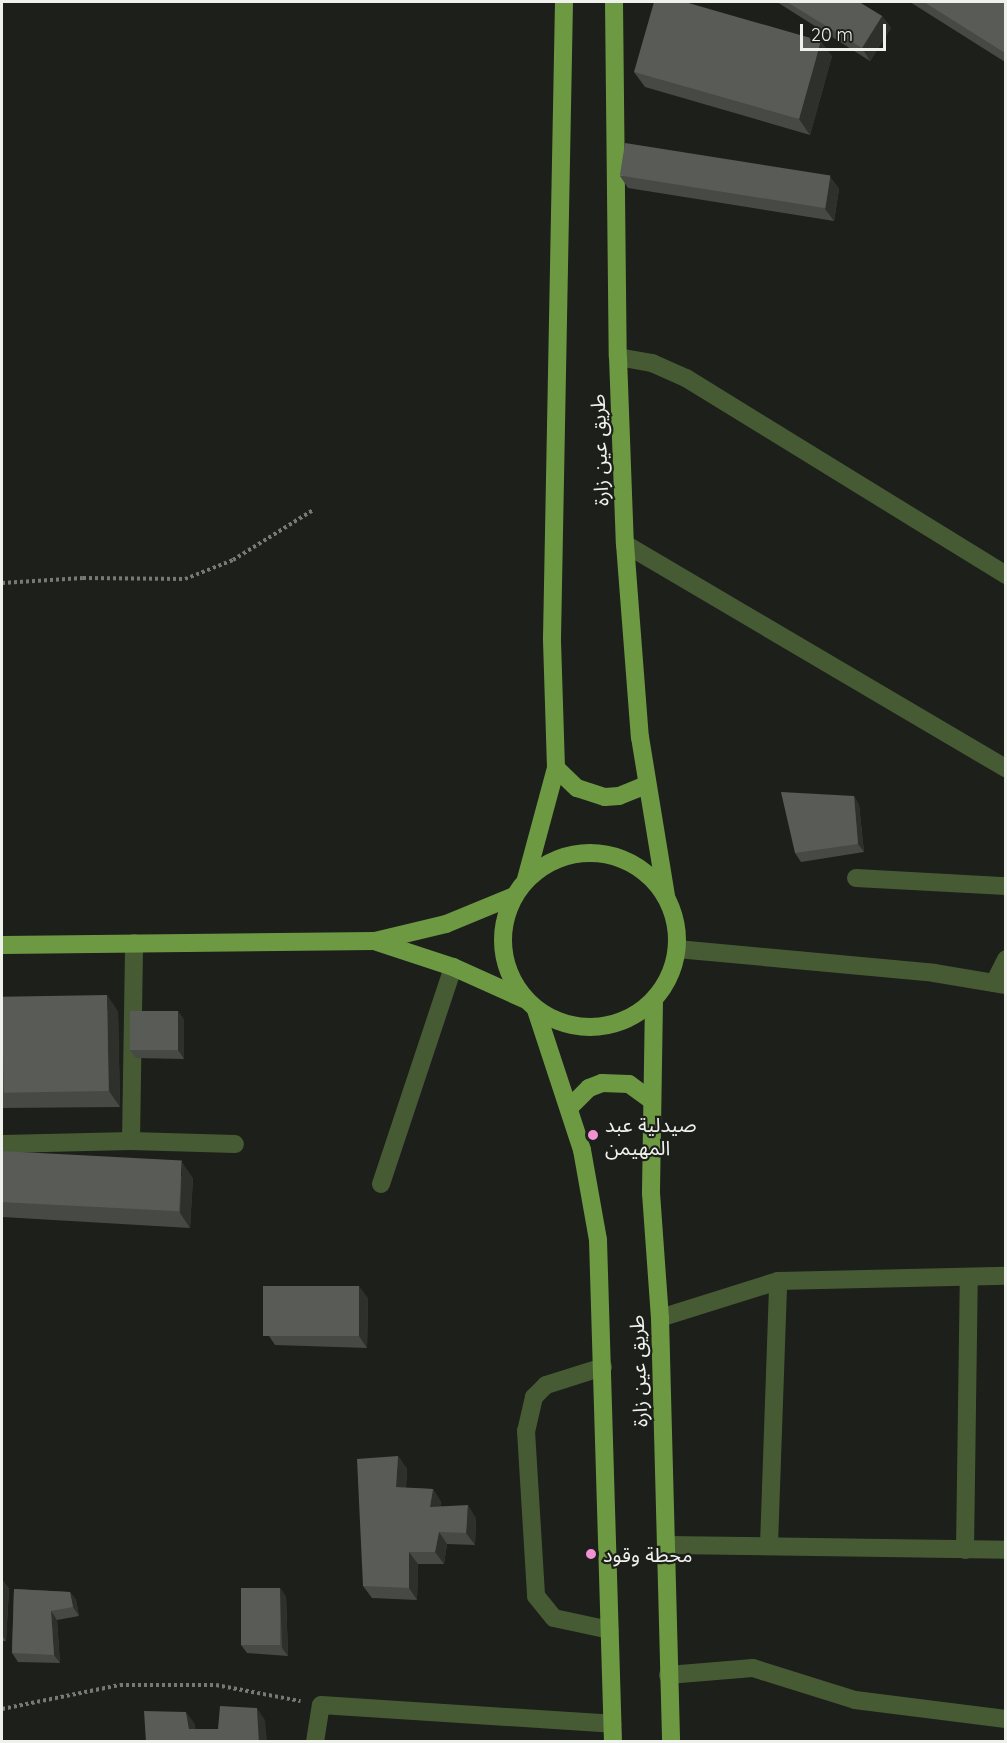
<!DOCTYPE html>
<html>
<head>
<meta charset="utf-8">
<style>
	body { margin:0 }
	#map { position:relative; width:1007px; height:1743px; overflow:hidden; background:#1c1f1a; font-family:Quicksand,"Noto Sans Arabic",sans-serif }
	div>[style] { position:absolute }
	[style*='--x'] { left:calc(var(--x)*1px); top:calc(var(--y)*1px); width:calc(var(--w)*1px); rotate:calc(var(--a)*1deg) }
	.path>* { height:4px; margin-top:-2px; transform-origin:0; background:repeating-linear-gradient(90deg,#777975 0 3px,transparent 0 6px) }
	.minor>* { height:18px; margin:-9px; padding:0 9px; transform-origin:9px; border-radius:9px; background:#465b34 }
	.major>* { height:18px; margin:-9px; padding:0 9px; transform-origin:9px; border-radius:9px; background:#6d9943 }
	.major>.ring { margin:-9px; padding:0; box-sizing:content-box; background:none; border:18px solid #6d9943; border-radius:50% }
	.wall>* { inset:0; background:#464944 }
	.shaded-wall>* { inset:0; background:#2d302b }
	.building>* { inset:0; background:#585b56; transform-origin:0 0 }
	.dots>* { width:16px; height:16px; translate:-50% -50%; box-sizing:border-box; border:3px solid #1c1f1a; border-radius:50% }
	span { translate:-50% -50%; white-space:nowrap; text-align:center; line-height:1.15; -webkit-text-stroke:4.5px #1c1f1a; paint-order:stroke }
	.street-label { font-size:20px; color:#eff1ed }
	.poi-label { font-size:20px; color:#eff1ed }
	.left { translate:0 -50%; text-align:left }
	.frame { position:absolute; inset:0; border:3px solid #eff1ed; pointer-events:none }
	.scale { position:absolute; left:800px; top:24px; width:86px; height:27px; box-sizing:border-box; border:3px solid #eff1ed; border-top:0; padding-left:8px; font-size:18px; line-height:21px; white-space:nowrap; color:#eff1ed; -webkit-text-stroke:4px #1c1f1a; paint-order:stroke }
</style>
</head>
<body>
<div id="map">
	<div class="path">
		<div style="--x:2;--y:583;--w:81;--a:-3.5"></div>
		<div style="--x:83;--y:578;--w:102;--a:0.6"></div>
		<div style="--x:185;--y:579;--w:52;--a:-21.6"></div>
		<div style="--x:233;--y:560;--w:94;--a:-32"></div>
		<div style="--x:2;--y:1709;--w:120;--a:-11.5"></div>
		<div style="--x:120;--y:1685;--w:96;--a:0"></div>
		<div style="--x:216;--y:1685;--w:86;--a:10.8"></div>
	</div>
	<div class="minor">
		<div style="--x:618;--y:357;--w:35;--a:10"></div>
		<div style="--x:652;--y:363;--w:37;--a:24"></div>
		<div style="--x:686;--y:378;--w:376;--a:31.6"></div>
		<div style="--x:625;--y:544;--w:442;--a:30.5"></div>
		<div style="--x:856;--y:878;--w:150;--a:3.1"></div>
		<div style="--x:677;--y:949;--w:258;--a:5.3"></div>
		<div style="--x:934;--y:973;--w:73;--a:9.5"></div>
		<div style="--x:994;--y:983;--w:27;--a:-63"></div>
		<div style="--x:131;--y:1141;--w:198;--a:-89.1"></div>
		<div style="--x:2;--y:1144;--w:129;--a:-1.3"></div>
		<div style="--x:131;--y:1141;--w:104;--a:1.7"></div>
		<div style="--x:381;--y:1184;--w:229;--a:-71.6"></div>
		<div style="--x:660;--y:1318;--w:124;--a:-17.4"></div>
		<div style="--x:778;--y:1281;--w:228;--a:-1.3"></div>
		<div style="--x:603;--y:1367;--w:60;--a:162.5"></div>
		<div style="--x:546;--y:1385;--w:17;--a:135"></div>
		<div style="--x:534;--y:1397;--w:35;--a:103"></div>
		<div style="--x:526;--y:1431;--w:165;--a:86.5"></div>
		<div style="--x:536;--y:1596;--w:28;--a:51"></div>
		<div style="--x:554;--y:1618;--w:57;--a:12.1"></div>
		<div style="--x:667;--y:1545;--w:339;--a:0.8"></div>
		<div style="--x:769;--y:1545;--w:264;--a:-88"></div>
		<div style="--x:965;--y:1550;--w:271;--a:-89.2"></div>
		<div style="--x:668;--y:1675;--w:85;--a:-4.7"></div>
		<div style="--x:753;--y:1668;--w:107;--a:17.4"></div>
		<div style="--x:855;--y:1700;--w:152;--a:7.2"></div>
		<div style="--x:315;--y:1742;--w:37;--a:-81"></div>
		<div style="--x:321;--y:1705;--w:292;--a:3.7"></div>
	</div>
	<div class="major">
		<div style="--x:614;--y:2;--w:355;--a:89.4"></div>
		<div style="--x:618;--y:357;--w:187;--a:87.9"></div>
		<div style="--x:625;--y:544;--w:194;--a:85.6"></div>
		<div style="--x:640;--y:737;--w:160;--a:80.7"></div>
		<div style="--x:556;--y:768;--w:29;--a:44"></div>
		<div style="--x:577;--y:788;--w:29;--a:18"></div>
		<div style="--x:605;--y:797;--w:14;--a:-4"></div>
		<div style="--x:619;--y:796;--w:29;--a:-22"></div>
		<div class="ring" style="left:503px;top:853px;width:156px;height:156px"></div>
		<div style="--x:526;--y:879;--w:115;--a:-74.9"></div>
		<div style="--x:556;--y:768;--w:130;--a:-91.8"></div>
		<div style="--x:552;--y:638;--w:636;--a:-88.92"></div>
		<div style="--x:377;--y:942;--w:80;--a:18.2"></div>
		<div style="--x:453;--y:967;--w:78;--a:24.3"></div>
		<div style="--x:2;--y:945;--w:373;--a:-0.6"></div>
		<div style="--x:375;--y:941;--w:73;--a:-13.5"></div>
		<div style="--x:446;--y:924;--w:74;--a:-22.4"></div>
		<div style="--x:654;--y:1000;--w:193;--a:90.9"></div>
		<div style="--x:651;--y:1193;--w:125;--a:85.9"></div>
		<div style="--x:660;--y:1318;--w:424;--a:88.5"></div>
		<div style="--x:536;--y:1010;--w:147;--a:71.8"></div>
		<div style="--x:582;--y:1150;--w:91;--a:79.9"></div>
		<div style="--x:598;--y:1240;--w:502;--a:88.29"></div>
		<div style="--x:570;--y:1107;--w:27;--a:-45"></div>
		<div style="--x:589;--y:1088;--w:14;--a:-21"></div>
		<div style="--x:602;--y:1083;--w:27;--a:2"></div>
		<div style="--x:629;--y:1084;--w:26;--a:36"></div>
	</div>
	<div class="wall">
		<div style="clip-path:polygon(777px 2px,859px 2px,882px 16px,891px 28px,870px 61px)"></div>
		<div style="clip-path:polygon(910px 2px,1005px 2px,1005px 62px)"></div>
		<div style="clip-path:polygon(832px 56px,810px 135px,645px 87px,634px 72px)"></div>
		<div style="clip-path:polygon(620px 176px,830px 177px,839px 189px,834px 221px,628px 188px)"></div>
		<div style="clip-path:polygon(854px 796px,859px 805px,864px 852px,801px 862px,795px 853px)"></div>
		<div style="clip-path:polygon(2px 997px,118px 1011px,120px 1107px,2px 1108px)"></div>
		<div style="clip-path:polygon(178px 1011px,184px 1020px,184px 1059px,136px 1058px,130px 1050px)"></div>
		<div style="clip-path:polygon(2px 1151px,193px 1178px,190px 1228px,2px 1217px)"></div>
		<div style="clip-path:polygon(368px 1298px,367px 1348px,275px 1345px,267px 1333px)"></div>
		<div style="clip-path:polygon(398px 1456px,407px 1469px,406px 1488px,433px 1489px,441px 1502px,440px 1506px,476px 1518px,475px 1545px,447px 1544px,444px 1564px,418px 1564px,417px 1600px,372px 1598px,363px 1586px)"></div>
		<div style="clip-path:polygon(2px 1581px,3px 1581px,9px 1589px,6px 1641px,2px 1641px)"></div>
		<div style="clip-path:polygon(280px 1588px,286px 1597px,288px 1656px,247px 1653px,241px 1645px)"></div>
		<div style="clip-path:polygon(14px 1589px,70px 1592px,76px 1600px,79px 1616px,57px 1620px,60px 1663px,18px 1662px,12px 1653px)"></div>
	</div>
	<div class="shaded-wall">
		<div style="clip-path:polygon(882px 16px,891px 28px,870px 61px,862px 48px)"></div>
		<div style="clip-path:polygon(821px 41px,832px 56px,810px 135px,799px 119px)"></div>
		<div style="clip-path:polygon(830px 177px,839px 189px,834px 221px,825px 209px)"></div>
		<div style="clip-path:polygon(854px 796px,859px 805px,864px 852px,858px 844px)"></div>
		<div style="clip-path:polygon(107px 995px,118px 1011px,120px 1107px,109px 1091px)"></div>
		<div style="clip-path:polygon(178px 1011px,184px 1020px,184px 1059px,178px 1050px)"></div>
		<div style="clip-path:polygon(182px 1162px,193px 1178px,190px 1228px,180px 1213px)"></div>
		<div style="clip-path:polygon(359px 1286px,368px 1298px,367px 1348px,359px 1336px)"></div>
		<div style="clip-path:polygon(398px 1456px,407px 1469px,405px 1500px,396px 1487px)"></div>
		<div style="clip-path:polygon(433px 1489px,441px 1502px,438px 1519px,430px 1507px)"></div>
		<div style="clip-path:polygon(468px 1505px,476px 1518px,475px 1545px,466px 1533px)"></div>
		<div style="clip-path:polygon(439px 1532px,447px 1544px,444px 1564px,435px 1552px)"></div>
		<div style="clip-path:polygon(409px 1552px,418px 1564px,417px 1600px,409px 1588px)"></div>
		<div style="clip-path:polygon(3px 1581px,9px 1589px,6px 1641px,2px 1635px,2px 1608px)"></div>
		<div style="clip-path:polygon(280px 1588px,286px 1597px,288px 1656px,282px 1648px)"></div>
		<div style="clip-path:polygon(70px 1592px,76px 1600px,79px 1616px,73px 1607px)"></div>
		<div style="clip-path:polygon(51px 1611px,57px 1620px,60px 1663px,54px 1655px)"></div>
		<div style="clip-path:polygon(257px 1708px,265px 1720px,267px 1742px,259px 1742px)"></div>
		<div style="clip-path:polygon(186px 1712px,195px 1724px,197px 1741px,189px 1729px)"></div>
	</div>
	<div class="building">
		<div style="clip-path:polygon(654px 2px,685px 2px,821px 41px,799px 119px,634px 72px)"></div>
		<div style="clip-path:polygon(787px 2px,859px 2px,882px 16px,862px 48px)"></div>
		<div style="clip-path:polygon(924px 2px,1005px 2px,1005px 53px)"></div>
		<div style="left:625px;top:143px;width:208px;height:33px;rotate:9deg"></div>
		<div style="clip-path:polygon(781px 792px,854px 796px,858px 844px,795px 853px)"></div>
		<div style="left:107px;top:995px;width:96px;height:105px;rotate:89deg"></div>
		<div style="left:130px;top:1011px;width:48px;height:39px"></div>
		<div style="left:2px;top:1151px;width:180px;height:51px;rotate:3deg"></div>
		<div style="left:359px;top:1286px;width:50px;height:96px;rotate:90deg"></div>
		<div style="clip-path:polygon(398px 1456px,396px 1487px,433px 1489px,430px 1507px,468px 1505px,466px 1533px,439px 1532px,435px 1552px,409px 1552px,409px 1588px,363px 1586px,357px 1459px)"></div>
		<div style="clip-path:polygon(2px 1581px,3px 1581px,2px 1608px)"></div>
		<div style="left:241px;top:1588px;width:39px;height:57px"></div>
		<div style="clip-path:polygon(14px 1589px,70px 1592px,73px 1607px,51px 1611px,54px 1655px,12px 1653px)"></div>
		<div style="clip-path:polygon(220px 1706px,257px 1708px,259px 1742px,146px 1742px,144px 1711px,186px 1712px,189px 1729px,218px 1729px)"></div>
	</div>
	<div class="dots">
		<div style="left:593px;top:1135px;background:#f391d5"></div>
		<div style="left:591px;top:1554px;background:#f391d5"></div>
	</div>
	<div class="street-label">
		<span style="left:599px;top:450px;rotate:-92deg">طريق عين زارة</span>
		<span style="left:638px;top:1371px;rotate:-92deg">طريق عين زارة</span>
	</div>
	<div class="poi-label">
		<span class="left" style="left:605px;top:1136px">صيدلية عبد<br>المهيمن</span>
		<span class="left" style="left:603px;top:1554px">محطة وقود</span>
	</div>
	<div class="frame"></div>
	<div class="scale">20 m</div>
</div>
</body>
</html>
